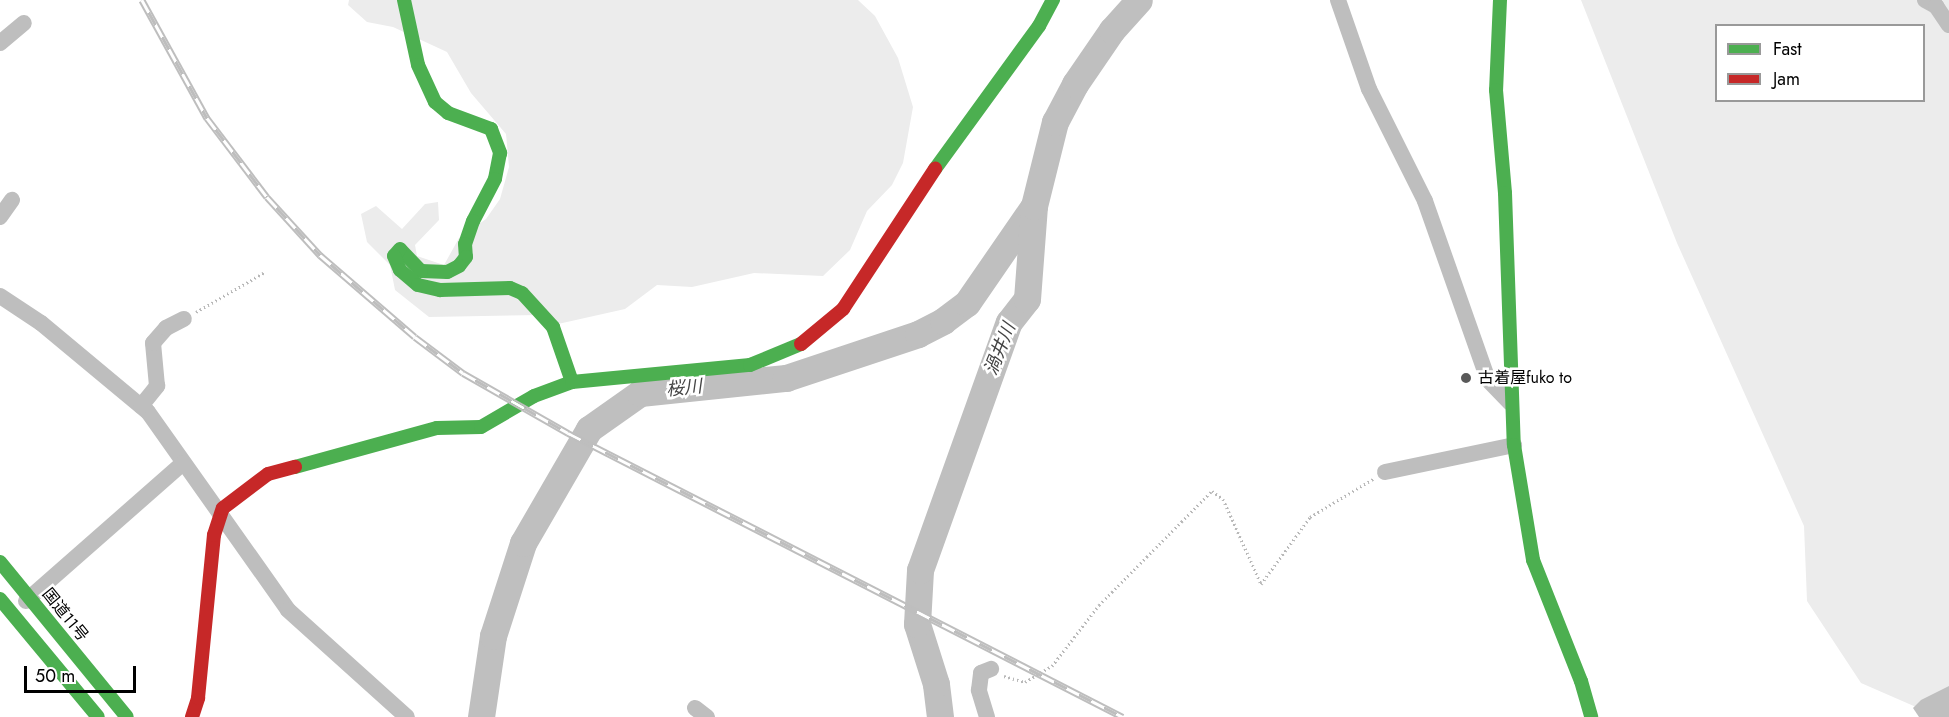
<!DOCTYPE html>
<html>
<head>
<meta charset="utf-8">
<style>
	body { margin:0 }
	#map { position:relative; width:1949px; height:717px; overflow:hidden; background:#fff; font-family:Jost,"Noto Sans JP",sans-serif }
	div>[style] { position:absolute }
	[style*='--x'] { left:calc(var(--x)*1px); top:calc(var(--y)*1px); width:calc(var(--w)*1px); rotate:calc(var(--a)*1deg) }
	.green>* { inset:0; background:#ececec }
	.water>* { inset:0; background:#bfbfbf }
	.river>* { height:27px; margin:-13.5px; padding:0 13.5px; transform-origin:13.5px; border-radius:13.5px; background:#bfbfbf }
	.path>* { height:3px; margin-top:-1.5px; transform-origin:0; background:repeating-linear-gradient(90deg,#b9b9b9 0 1.5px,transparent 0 4.5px) }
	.street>* { height:16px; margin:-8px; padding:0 8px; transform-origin:8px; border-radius:8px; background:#bebebe }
	.fast>* { height:14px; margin:-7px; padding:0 7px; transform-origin:7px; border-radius:7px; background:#4caf50 }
	.jam>* { height:14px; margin:-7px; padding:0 7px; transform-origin:7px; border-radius:7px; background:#c62828 }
	.rail>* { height:7px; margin-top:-3.5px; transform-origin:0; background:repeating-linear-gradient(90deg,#fff 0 14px,#bebebe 0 28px); box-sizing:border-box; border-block:2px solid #bebebe }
	.dots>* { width:16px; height:16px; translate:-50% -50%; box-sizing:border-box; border:3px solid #fff; border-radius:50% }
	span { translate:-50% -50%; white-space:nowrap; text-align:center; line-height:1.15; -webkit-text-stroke:5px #fff; paint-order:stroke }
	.poi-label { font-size:16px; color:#000 }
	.left { translate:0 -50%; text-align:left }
	.street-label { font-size:16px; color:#000 }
	.water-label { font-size:18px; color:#444; font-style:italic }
	.legend { position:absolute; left:1715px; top:24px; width:210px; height:78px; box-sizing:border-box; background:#fff; border:2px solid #999; margin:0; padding:8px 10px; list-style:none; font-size:18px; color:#000 }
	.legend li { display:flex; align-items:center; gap:12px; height:30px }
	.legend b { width:30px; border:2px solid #999 }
	.scale { position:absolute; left:24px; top:666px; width:112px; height:27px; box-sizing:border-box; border:3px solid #000; border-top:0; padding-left:8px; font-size:18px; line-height:21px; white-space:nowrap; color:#000; -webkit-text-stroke:4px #fff; paint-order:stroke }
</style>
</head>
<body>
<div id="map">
	<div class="green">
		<div style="clip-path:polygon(349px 0,858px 0,875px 16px,898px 58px,913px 107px,903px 163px,892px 185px,867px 211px,850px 250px,823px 276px,754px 273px,692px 287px,657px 285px,625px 309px,558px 324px,539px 315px,429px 317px,395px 290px,390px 265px,367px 242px,361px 214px,376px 206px,402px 229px,425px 204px,438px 202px,439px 220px,415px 245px,417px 256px,444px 265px,459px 238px,486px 219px,500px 199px,509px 167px,506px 134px,471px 93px,447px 52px,393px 27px,367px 22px,348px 5px)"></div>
		<div style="clip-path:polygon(evenodd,1581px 0,1949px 0,1949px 717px,1939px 717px,1861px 683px,1807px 601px,1804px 526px,1677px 243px,1581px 0,1716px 26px,1924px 26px,1924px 100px,1716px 100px,1716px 26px)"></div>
	</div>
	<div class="water">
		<div style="clip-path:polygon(1949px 686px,1949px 717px,1919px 717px,1913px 708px,1921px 700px)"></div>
	</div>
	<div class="river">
		<div style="--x:481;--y:717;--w:82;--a:-81.6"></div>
		<div style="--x:493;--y:636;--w:98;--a:-72.1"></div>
		<div style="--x:523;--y:543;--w:132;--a:-59.9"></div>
		<div style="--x:589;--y:429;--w:62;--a:-35.2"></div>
		<div style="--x:640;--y:393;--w:147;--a:-5.9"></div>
		<div style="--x:786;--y:378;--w:139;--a:-18.4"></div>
		<div style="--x:918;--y:334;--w:28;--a:-27"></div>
		<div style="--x:943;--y:321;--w:30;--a:-37"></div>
		<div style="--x:967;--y:303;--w:118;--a:-55.4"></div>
		<div style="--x:940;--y:717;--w:33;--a:-97"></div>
		<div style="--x:936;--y:684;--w:63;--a:-107.6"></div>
		<div style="--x:917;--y:624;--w:54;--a:-86.8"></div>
		<div style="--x:920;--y:570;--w:263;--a:-70.3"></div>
		<div style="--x:1009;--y:322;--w:29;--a:-52"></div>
		<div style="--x:1027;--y:299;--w:93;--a:-85.7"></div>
		<div style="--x:1034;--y:206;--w:87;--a:-76"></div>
		<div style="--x:1055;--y:122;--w:43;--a:-62.2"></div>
		<div style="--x:1075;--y:84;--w:65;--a:-55.6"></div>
		<div style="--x:1112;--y:30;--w:40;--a:-48"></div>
	</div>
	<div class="path">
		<div style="--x:196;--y:312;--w:80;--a:-30.1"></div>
		<div style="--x:1004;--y:676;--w:22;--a:16"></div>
		<div style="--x:1025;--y:682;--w:31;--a:-31"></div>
		<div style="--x:1052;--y:666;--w:77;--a:-52.4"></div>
		<div style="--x:1099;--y:605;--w:161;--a:-45.3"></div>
		<div style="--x:1212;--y:491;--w:14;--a:36"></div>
		<div style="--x:1223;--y:499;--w:93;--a:65.9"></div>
		<div style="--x:1261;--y:584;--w:83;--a:-53.8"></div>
		<div style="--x:1310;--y:517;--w:74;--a:-31.1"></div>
	</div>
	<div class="street">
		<div style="--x:1338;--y:0;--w:94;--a:70.8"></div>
		<div style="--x:1369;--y:89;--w:125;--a:63.4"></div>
		<div style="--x:1425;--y:201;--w:190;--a:70.6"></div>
		<div style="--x:1488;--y:380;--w:32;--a:46"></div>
		<div style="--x:1925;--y:0;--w:13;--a:29"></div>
		<div style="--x:1936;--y:6;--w:23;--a:56"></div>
		<div style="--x:0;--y:43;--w:31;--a:-40"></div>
		<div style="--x:0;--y:217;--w:21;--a:-55"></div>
		<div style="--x:0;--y:296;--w:49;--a:33.4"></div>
		<div style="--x:41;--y:323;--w:139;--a:39.8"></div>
		<div style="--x:148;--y:412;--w:242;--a:54.7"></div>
		<div style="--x:288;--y:610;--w:160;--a:42"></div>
		<div style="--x:141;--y:406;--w:26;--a:-51"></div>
		<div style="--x:157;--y:386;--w:43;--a:-95.3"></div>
		<div style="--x:153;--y:343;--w:20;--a:-49"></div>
		<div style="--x:166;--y:328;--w:20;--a:-27"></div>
		<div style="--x:1385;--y:472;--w:132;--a:-11.8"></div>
		<div style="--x:26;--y:601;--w:209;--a:-41.3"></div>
		<div style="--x:695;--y:708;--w:15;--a:37"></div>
		<div style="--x:987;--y:717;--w:28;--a:-107"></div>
		<div style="--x:979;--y:690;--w:17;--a:-83"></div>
		<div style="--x:981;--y:673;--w:11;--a:-22"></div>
	</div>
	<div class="fast">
		<div style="--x:404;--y:0;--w:66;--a:77.8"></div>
		<div style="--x:418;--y:65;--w:41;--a:65.3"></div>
		<div style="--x:435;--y:102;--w:17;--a:40"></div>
		<div style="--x:448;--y:113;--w:46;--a:20.4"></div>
		<div style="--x:491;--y:129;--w:26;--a:69"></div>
		<div style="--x:500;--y:153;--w:26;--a:101"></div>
		<div style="--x:495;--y:179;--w:47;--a:117.6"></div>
		<div style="--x:473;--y:221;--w:24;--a:109"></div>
		<div style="--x:465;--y:244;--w:13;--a:86"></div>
		<div style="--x:466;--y:257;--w:11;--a:128"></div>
		<div style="--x:459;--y:266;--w:13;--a:153"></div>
		<div style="--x:447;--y:272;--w:26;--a:-178"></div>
		<div style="--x:421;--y:271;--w:30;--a:-134"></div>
		<div style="--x:400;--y:249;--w:9;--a:131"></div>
		<div style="--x:394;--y:256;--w:15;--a:67"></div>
		<div style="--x:400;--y:270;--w:23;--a:40"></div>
		<div style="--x:418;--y:285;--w:23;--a:13"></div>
		<div style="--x:440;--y:290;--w:70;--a:-1.6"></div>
		<div style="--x:510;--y:288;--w:13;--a:23"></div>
		<div style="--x:522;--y:293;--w:46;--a:47.6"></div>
		<div style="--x:553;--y:327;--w:58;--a:70.9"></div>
		<div style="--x:1500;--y:0;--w:90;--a:92.5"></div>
		<div style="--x:1496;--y:90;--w:103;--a:85"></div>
		<div style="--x:1505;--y:193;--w:252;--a:88"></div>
		<div style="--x:1514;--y:445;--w:117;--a:80.6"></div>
		<div style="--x:1533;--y:560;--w:130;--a:68.4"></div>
		<div style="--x:1581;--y:681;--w:37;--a:74"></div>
		<div style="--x:935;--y:169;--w:177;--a:-54"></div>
		<div style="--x:1039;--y:26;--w:30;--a:-62"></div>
		<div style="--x:295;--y:467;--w:147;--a:-15.4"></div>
		<div style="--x:437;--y:428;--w:44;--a:-1.3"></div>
		<div style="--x:481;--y:427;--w:61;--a:-30.3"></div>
		<div style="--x:534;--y:396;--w:40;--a:-20.2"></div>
		<div style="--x:572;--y:382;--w:179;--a:-5.5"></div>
		<div style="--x:750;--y:365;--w:55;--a:-22.4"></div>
		<div style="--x:0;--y:562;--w:200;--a:50.7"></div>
		<div style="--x:0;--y:599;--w:153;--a:50.3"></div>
	</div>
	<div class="jam">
		<div style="--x:801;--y:344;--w:55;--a:-39.8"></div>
		<div style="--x:843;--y:309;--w:168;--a:-56.7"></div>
		<div style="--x:192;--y:717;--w:20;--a:-72"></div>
		<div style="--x:198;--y:698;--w:164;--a:-84.4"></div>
		<div style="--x:214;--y:535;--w:28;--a:-72"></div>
		<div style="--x:223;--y:508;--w:56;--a:-37.1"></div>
		<div style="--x:268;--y:474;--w:28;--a:-15"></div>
	</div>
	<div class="rail">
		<div style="--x:142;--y:0;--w:135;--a:61.2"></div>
		<div style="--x:207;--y:118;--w:99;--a:52.8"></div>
		<div style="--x:267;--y:197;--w:79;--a:47.6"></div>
		<div style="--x:320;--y:255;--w:125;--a:40.8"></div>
		<div style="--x:415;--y:337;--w:60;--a:36.9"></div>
		<div style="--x:463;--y:373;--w:121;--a:29.7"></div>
		<div style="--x:568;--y:433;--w:623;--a:27.1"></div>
	</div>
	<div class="dots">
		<div style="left:1466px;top:378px;background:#595959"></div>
	</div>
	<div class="poi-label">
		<span class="left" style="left:1478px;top:378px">古着屋fuko to</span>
	</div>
	<div class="street-label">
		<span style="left:65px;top:615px;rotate:51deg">国道11号</span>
	</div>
	<div class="water-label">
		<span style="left:1000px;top:349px;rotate:-68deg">渦井川</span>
		<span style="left:684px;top:388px;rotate:-6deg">桜川</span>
	</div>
	<ul class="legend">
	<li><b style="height:8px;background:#4caf50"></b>Fast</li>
	<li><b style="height:8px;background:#c62828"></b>Jam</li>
	</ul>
	<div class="scale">50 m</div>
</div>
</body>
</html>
